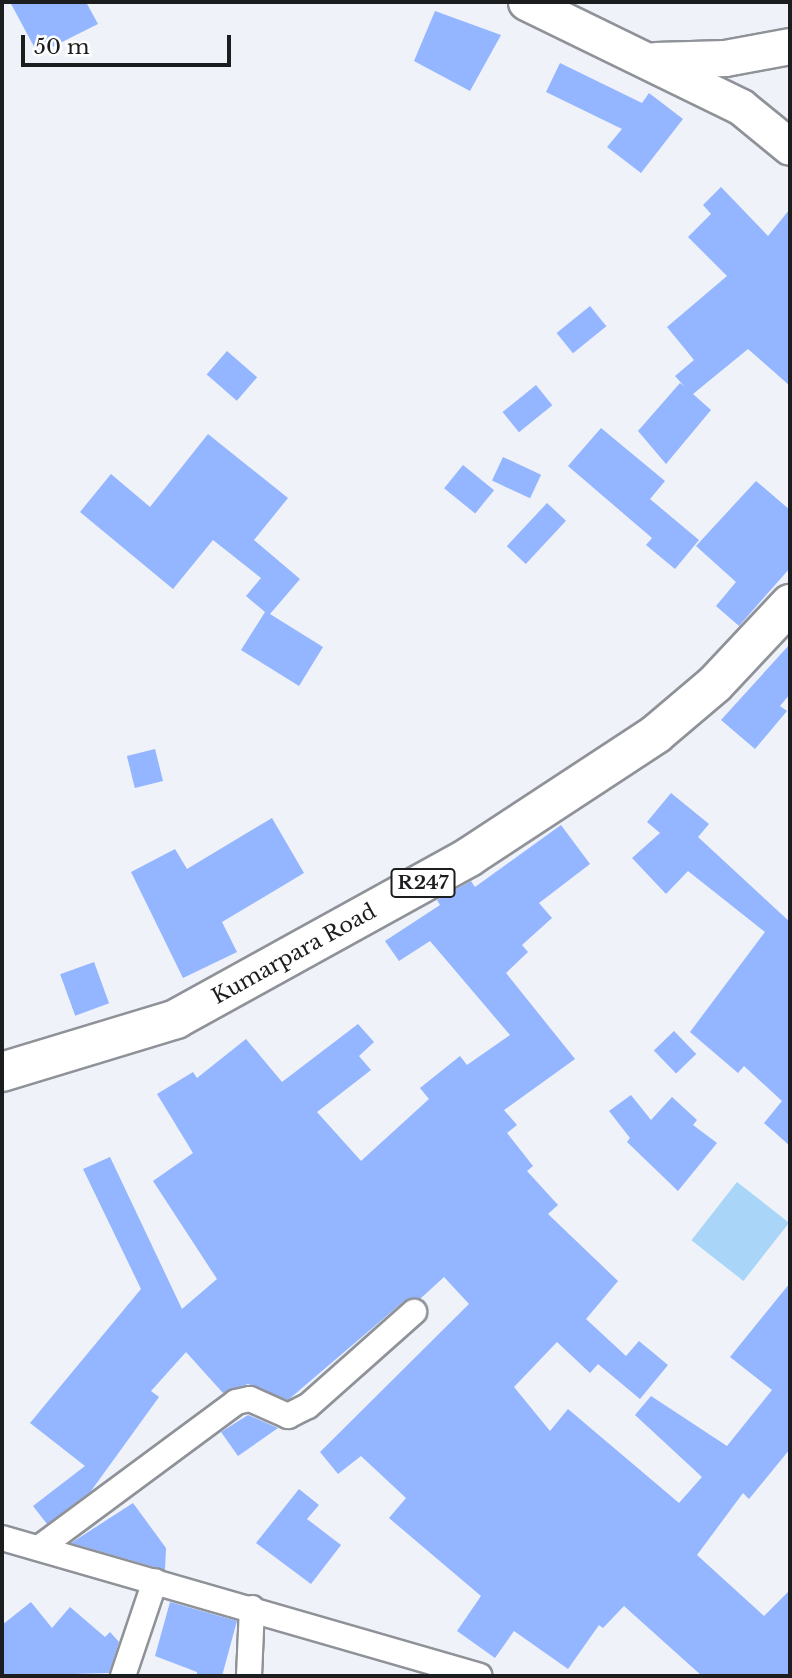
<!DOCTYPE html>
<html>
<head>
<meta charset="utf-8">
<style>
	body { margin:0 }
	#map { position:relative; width:792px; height:1678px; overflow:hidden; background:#eff2f8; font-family:"Libre Baskerville",serif }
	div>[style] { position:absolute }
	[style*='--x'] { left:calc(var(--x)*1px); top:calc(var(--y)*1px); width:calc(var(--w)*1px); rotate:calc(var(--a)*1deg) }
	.water>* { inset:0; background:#a9d6f8; transform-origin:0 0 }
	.building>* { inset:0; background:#94b5ff; transform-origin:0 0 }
	.roads { filter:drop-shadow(2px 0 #8f9298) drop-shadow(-2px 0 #8f9298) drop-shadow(0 2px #8f9298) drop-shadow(0 -2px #8f9298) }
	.street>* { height:24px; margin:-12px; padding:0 12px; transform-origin:12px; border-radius:12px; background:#fff }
	.secondary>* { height:35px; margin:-17.5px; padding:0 17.5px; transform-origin:17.5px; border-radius:17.5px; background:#fff }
	.primary>* { height:38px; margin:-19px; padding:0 19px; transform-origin:19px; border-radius:19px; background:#fff }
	span { translate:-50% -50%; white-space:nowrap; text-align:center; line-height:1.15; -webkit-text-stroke:7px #fff; paint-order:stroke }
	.shield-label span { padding:2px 5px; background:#fff; border:2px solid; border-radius:5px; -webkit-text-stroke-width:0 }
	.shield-label { font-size:19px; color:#1c1d1f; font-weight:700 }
	.street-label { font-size:21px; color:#1c1d1f }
	.frame { position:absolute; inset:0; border:4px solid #1c1d1f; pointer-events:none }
	.scale { position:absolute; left:21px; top:35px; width:210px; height:32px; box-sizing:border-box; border:4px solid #1c1d1f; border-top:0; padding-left:9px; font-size:21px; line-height:24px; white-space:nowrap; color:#1c1d1f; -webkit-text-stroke:5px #fff; paint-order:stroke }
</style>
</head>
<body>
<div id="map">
	<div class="water">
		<div style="left:737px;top:1182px;width:66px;height:74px;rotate:38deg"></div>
	</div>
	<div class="building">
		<div style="clip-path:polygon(10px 2px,86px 2px,98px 24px,38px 54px)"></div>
		<div style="clip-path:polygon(435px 11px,501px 35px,470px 91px,414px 61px)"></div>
		<div style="clip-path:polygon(560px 63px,642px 103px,649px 93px,683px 119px,641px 173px,607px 147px,622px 129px,546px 92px)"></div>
		<div style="clip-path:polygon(721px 187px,768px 236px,790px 209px,790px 386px,748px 349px,693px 394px,711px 410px,666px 464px,638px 431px,680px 383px,684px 386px,675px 376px,694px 360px,667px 327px,727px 276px,688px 237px,711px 214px,703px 205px)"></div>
		<div style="left:590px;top:306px;width:26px;height:43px;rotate:51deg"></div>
		<div style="left:227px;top:351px;width:40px;height:31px;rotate:41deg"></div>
		<div style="left:536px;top:385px;width:26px;height:43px;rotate:51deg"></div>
		<div style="clip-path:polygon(601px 428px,665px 481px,650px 499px,699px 540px,675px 569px,646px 545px,652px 538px,568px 466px)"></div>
		<div style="clip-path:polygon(208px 434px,288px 498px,254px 540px,300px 579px,270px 614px,323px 647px,299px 686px,241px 650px,265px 612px,246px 596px,261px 578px,213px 540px,173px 589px,80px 512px,111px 474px,150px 507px)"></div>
		<div style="left:503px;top:457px;width:42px;height:26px;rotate:25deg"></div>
		<div style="left:463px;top:465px;width:40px;height:30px;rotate:39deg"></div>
		<div style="clip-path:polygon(756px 481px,790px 510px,790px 568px,739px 626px,716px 606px,736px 582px,696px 546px)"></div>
		<div style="left:547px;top:503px;width:26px;height:59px;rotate:43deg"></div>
		<div style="clip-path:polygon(790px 644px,790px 694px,780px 706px,787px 711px,755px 749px,721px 720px)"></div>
		<div style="left:155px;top:749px;width:33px;height:29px;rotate:76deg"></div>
		<div style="clip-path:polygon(671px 793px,709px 824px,698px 837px,790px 922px,790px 1146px,764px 1123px,782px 1101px,744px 1066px,738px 1073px,690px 1032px,765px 932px,688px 871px,666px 894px,632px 858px,660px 833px,647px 822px)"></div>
		<div style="clip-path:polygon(272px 818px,304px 873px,222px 922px,237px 952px,183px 978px,131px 872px,175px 849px,187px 869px)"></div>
		<div style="clip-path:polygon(561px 825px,590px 864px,539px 903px,552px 918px,522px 945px,528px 952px,506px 973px,575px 1059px,504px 1110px,517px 1125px,507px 1133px,533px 1166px,527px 1171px,558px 1205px,548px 1214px,618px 1281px,586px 1319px,626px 1356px,639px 1341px,668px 1365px,640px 1399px,598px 1364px,590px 1373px,557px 1342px,514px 1387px,550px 1431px,568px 1409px,679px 1503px,702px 1477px,635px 1415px,651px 1396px,727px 1446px,772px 1390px,730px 1357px,790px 1283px,790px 1449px,749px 1499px,743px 1493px,697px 1555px,764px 1616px,790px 1590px,790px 1676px,702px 1676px,624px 1606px,603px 1628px,599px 1625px,568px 1669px,514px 1631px,495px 1658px,457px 1631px,481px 1596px,389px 1518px,406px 1498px,361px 1456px,338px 1474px,320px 1452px,469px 1304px,444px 1277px,420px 1299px,404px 1301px,288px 1400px,248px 1384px,223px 1393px,186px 1352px,151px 1391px,159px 1397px,91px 1491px,47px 1524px,33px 1506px,85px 1466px,30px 1423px,141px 1289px,83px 1169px,110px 1157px,182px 1309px,217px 1279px,153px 1181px,193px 1153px,157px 1094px,193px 1072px,197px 1078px,246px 1039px,282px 1082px,358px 1024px,374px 1042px,359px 1056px,371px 1070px,317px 1112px,361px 1161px,429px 1099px,420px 1088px,460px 1056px,467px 1065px,510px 1035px,430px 941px,399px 961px,385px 941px,440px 905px,437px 900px,471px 881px,475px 887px)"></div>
		<div style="left:94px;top:962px;width:44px;height:36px;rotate:70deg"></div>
		<div style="left:674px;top:1031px;width:32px;height:28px;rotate:46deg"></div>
		<div style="clip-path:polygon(631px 1095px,651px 1120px,672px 1097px,697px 1120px,693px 1125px,717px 1143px,678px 1191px,627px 1142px,630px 1138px,609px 1111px)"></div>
		<div style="clip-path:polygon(248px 1415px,278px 1428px,238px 1456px,221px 1432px)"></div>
		<div style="clip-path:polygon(299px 1489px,319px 1505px,307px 1519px,341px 1545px,311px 1584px,256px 1543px)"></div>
		<div style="clip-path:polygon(133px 1503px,166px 1548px,165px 1570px,71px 1543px)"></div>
		<div style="clip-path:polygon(31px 1602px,52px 1628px,70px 1607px,105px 1637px,110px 1632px,119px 1642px,109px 1673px,2px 1676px,2px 1625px)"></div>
		<div style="clip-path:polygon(170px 1602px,237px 1621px,222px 1676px,197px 1676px,197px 1672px,155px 1656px)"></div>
	</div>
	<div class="roads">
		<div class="street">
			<div style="--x:2;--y:1538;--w:497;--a:16.1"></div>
			<div style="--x:39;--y:1548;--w:245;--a:-36.5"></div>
			<div style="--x:236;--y:1402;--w:14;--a:-12"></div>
			<div style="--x:250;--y:1399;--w:42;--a:24.1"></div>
			<div style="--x:288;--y:1416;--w:22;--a:-27"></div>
			<div style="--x:308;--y:1406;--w:142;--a:-41.6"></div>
			<div style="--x:123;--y:1676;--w:100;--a:-71.4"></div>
			<div style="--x:249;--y:1676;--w:68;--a:-87.5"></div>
		</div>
		<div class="secondary">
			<div style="--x:526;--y:2;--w:239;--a:26"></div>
			<div style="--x:741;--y:107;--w:63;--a:39.2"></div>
			<div style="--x:655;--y:60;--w:70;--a:-1.6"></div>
			<div style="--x:725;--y:58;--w:66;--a:-10.5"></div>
		</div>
		<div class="primary">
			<div style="--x:2;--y:1072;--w:182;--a:-16.9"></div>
			<div style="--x:176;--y:1019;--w:335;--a:-28.9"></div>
			<div style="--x:469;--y:857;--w:224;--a:-33.3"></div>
			<div style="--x:656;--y:734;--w:77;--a:-40.3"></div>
			<div style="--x:715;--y:684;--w:110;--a:-46.8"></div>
		</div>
	</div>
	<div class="shield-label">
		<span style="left:423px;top:883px">R247</span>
	</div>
	<div class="street-label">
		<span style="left:294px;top:954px;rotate:-29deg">Kumarpara Road</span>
	</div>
	<div class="frame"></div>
	<div class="scale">50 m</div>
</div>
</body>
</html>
